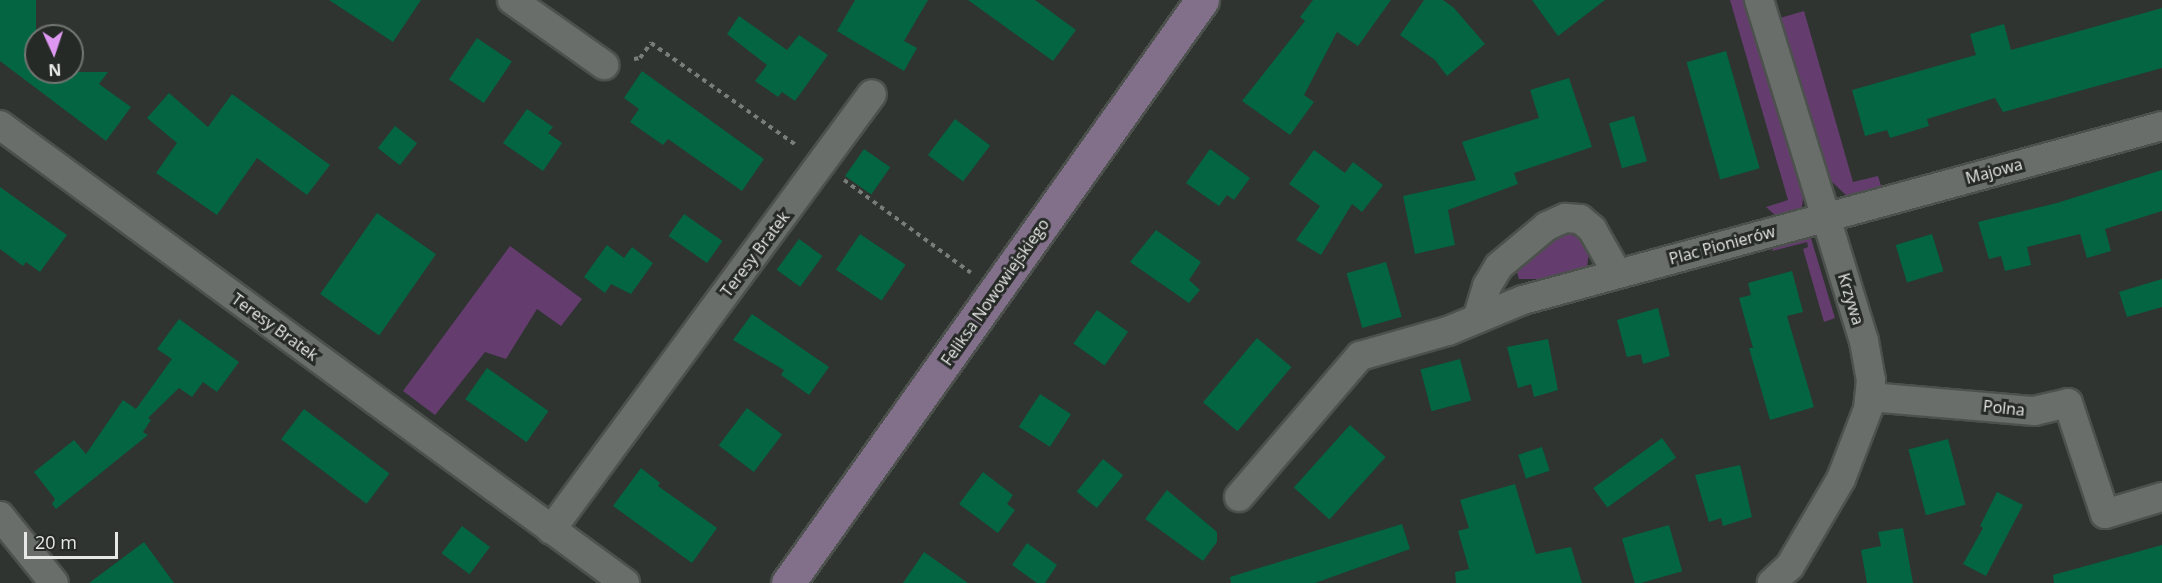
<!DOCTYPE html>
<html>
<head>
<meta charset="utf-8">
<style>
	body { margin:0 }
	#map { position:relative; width:2162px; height:583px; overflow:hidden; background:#2f3431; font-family:"Open Sans",sans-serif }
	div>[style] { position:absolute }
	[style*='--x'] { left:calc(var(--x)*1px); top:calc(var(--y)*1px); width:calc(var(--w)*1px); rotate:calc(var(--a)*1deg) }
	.green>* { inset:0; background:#643c6e }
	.building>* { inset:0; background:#036541; transform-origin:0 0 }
	.path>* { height:4px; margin-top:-2px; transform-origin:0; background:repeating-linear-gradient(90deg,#797d7a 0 4.5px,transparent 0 9px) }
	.roads { filter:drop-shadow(2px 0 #4d514e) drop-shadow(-2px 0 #4d514e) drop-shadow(0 2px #4d514e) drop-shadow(0 -2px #4d514e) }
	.street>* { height:28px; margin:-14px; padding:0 14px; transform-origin:14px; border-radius:14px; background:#696e6b }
	.secondary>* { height:33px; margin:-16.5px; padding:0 16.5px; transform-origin:16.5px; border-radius:16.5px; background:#82708a }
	span { translate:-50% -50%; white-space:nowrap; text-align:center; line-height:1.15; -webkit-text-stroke:6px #262a27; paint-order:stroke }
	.street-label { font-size:16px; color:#e5e8e6 }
	.north { position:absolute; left:24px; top:24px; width:60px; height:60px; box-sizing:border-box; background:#262a27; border:2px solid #727673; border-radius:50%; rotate:177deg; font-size:16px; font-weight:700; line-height:24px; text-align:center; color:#e5e8e6 }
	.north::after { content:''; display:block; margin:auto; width:21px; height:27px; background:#de98f2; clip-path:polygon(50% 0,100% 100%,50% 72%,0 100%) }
	.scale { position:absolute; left:24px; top:532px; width:94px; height:27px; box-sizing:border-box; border:3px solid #e5e8e6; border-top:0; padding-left:8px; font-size:18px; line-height:21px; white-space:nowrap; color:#e5e8e6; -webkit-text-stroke:4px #262a27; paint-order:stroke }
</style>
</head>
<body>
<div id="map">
	<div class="green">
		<div style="clip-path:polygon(1730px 0,1744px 0,1752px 18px,1804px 190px,1802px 207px,1776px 216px,1766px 207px,1788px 200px)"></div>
		<div style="clip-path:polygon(1804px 11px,1853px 182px,1878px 176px,1882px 189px,1848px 197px,1830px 180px,1780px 18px)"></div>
		<div style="clip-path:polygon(1566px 233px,1583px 239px,1589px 252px,1587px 267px,1543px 279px,1519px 279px,1516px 269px)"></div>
		<div style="clip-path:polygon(1810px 235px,1835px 318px,1824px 322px,1803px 249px,1808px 247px,1807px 242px,1772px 251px,1775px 243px)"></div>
		<div style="clip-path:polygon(510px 246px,582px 299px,561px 326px,537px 309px,506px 359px,485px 352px,435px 415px,403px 391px)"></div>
	</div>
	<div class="building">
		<div style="clip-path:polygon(0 0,36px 0,36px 72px,108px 72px,99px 84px,131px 107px,106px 141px,0 61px)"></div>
		<div style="clip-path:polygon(329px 0,421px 0,393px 42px)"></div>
		<div style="clip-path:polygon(855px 0,928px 0,904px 41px,917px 48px,904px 71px,837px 31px)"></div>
		<div style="clip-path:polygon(968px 0,1035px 0,1076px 30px,1053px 61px)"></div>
		<div style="clip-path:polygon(1313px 0,1391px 0,1358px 46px,1337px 32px,1304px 95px,1314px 102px,1290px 135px,1242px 101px,1305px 21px,1300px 17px)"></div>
		<div style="clip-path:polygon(1424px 0,1443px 0,1454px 8px,1485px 44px,1447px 76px,1435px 60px,1400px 35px)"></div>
		<div style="clip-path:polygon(1532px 0,1605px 0,1558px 36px)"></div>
		<div style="clip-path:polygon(2162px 8px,2162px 68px,2003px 112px,1995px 98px,1927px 119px,1929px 126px,1890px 138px,1887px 130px,1865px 136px,1852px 90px,1976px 55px,1970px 34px,2004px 24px,2011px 50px)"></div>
		<div style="clip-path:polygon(739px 16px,787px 50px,799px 35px,828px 55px,795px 101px,782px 92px,778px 97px,755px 81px,767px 65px,727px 34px)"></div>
		<div style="left:477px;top:38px;width:42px;height:50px;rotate:34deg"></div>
		<div style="left:1726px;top:51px;width:122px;height:41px;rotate:74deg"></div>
		<div style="clip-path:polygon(642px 71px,764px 159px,742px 191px,668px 139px,663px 145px,630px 122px,639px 109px,624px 98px)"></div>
		<div style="clip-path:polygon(1569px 78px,1592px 147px,1514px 173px,1518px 184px,1448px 210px,1455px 245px,1415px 254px,1403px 196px,1476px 180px,1462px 142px,1539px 118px,1530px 90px)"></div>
		<div style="clip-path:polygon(169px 93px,208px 127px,232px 94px,330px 165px,307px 195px,257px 158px,217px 215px,156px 173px,177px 143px,147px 118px)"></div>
		<div style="clip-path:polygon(527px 109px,553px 127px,548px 133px,562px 143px,543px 171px,503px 143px)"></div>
		<div style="left:1634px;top:116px;width:47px;height:26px;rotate:74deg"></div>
		<div style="left:955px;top:119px;width:44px;height:45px;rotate:37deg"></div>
		<div style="left:395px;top:126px;width:28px;height:28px;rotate:38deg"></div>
		<div style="left:864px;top:149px;width:32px;height:33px;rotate:35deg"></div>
		<div style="clip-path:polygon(1210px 149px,1250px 178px,1234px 200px,1227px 195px,1219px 206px,1186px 183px)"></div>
		<div style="clip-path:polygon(1314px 150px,1345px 173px,1353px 162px,1383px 185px,1362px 212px,1352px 204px,1321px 255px,1296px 240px,1320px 206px,1289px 184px)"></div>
		<div style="clip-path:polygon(2162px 170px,2162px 211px,2105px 229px,2111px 251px,2087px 258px,2080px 234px,2027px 247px,2031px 265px,2005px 271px,2001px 256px,1989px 259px,1978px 222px,2057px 203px)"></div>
		<div style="clip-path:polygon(0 187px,67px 235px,40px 272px,26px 262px,23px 266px,0 249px)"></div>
		<div style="left:377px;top:213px;width:72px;height:99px;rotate:35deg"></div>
		<div style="left:684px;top:214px;width:47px;height:27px;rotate:35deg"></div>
		<div style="clip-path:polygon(1156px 230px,1201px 262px,1189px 280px,1200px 290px,1189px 303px,1130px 262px)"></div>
		<div style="left:860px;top:234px;width:55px;height:43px;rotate:34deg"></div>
		<div style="left:1932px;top:234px;width:39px;height:38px;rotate:73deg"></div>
		<div style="left:799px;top:239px;width:29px;height:38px;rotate:36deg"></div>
		<div style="clip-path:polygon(607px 245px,624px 258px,632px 247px,653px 263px,631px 294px,611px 284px,605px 293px,584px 277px)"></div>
		<div style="left:1386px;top:262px;width:57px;height:41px;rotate:74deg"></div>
		<div style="clip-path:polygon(1792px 271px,1803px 312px,1787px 316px,1814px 407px,1770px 420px,1749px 348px,1753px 348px,1739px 298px,1751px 295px,1748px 283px)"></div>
		<div style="clip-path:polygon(2162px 279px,2162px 307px,2127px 317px,2119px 292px)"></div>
		<div style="clip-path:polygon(1658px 308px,1670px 356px,1643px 364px,1641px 354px,1627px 357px,1617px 320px)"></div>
		<div style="left:1097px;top:310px;width:38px;height:41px;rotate:35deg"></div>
		<div style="clip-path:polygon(752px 314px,829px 367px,809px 395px,781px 375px,784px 370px,733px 340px)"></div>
		<div style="clip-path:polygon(179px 319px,239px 362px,217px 392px,203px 382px,192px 397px,179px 388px,148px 418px,151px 420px,143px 432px,148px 435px,56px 509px,52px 504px,55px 499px,34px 472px,74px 440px,86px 454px,123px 400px,136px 409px,172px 359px,157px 349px)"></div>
		<div style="left:1257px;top:338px;width:45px;height:84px;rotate:40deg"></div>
		<div style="clip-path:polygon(1548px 339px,1558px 390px,1534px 397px,1531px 384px,1518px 388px,1507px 347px)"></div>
		<div style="left:1460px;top:359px;width:43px;height:41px;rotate:75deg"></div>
		<div style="left:487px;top:368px;width:75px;height:38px;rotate:35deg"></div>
		<div style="left:1040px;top:394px;width:37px;height:39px;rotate:33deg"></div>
		<div style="left:747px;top:408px;width:44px;height:47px;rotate:37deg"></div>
		<div style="left:304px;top:409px;width:107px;height:38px;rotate:37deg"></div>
		<div style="left:1350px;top:425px;width:48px;height:84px;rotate:42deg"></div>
		<div style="left:1662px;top:438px;width:24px;height:85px;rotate:54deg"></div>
		<div style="left:1948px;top:439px;width:68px;height:41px;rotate:75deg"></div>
		<div style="left:1542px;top:447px;width:25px;height:25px;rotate:72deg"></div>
		<div style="left:1103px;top:459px;width:26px;height:42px;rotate:39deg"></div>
		<div style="clip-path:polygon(1740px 465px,1752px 517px,1723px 526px,1721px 518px,1709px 522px,1695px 475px)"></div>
		<div style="clip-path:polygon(641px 468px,660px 483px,658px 486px,717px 528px,692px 563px,613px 506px)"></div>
		<div style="clip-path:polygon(983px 472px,1013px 495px,1007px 504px,1015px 510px,998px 533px,959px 504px)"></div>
		<div style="clip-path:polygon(1515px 484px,1536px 554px,1571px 547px,1582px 583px,1456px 583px,1455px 572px,1469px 569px,1458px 531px,1469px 528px,1460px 500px)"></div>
		<div style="clip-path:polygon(1167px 490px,1217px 532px,1217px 542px,1203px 561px,1145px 519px)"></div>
		<div style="clip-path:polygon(1997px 492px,2023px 505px,1986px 576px,1963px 564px,1983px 528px,1980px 526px)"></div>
		<div style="clip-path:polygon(1402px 524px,1410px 549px,1315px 583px,1231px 583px,1230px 577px)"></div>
		<div style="left:1669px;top:525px;width:48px;height:49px;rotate:74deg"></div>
		<div style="left:462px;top:526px;width:35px;height:34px;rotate:37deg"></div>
		<div style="clip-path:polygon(1903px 528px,1913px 583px,1867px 583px,1861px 550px,1881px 546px,1878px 532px)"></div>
		<div style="clip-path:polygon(144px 542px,174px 583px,89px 583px)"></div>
		<div style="clip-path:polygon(1027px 543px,1057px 565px,1045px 583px,1037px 583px,1012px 565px)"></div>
		<div style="clip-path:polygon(2162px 545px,2162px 583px,2054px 583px,2053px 575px)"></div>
		<div style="clip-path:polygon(924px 552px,968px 583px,903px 583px)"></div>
	</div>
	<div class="path">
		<div style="--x:634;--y:59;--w:6;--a:-9"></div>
		<div style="--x:640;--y:58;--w:19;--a:-54"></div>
		<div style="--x:651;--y:43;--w:177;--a:35.1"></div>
		<div style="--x:844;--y:180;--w:157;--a:36.2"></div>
	</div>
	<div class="roads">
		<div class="street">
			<div style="--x:512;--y:0;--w:113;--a:35.2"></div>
			<div style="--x:1759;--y:0;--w:357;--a:72.9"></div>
			<div style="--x:1864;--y:341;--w:40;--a:80"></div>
			<div style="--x:1871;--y:380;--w:29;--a:96"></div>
			<div style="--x:1868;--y:409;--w:75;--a:111.1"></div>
			<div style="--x:1841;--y:479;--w:101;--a:120.4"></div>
			<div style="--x:1790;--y:566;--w:25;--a:137"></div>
			<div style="--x:0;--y:125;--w:775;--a:36.23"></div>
			<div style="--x:1477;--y:319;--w:34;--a:-73"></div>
			<div style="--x:1487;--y:286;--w:23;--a:-59"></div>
			<div style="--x:1499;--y:266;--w:62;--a:-39.8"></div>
			<div style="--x:1547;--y:226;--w:20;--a:-24"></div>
			<div style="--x:1565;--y:218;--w:15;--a:4"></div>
			<div style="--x:1580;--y:219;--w:16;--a:40"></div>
			<div style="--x:1592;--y:229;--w:51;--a:60.4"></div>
			<div style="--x:1870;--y:397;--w:165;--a:4.9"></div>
			<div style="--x:2034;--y:411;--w:35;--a:-13"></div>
			<div style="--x:2068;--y:403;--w:117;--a:71.6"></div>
			<div style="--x:2105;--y:514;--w:59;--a:-16.6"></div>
			<div style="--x:1239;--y:497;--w:186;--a:-49.4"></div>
			<div style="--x:1360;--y:356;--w:91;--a:-15.9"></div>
			<div style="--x:1448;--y:331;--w:81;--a:-22.5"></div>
			<div style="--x:1523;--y:300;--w:662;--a:-15.23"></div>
			<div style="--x:0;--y:516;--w:86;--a:51.1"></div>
			<div style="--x:551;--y:530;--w:541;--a:-53.64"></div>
		</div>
		<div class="secondary">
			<div style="--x:788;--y:583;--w:715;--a:-54.62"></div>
		</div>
	</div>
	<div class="street-label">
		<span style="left:1994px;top:171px;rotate:-15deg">Majowa</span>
		<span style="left:1722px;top:245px;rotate:-15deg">Plac Pionierów</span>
		<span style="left:755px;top:254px;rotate:-53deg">Teresy Bratek</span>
		<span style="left:995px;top:292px;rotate:-55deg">Feliksa Nowowiejskiego</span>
		<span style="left:1851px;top:299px;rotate:73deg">Krzywa</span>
		<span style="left:275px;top:327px;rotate:36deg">Teresy Bratek</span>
		<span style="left:2004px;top:408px;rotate:6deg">Polna</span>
	</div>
	<div class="north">N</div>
	<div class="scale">20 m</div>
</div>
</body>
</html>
